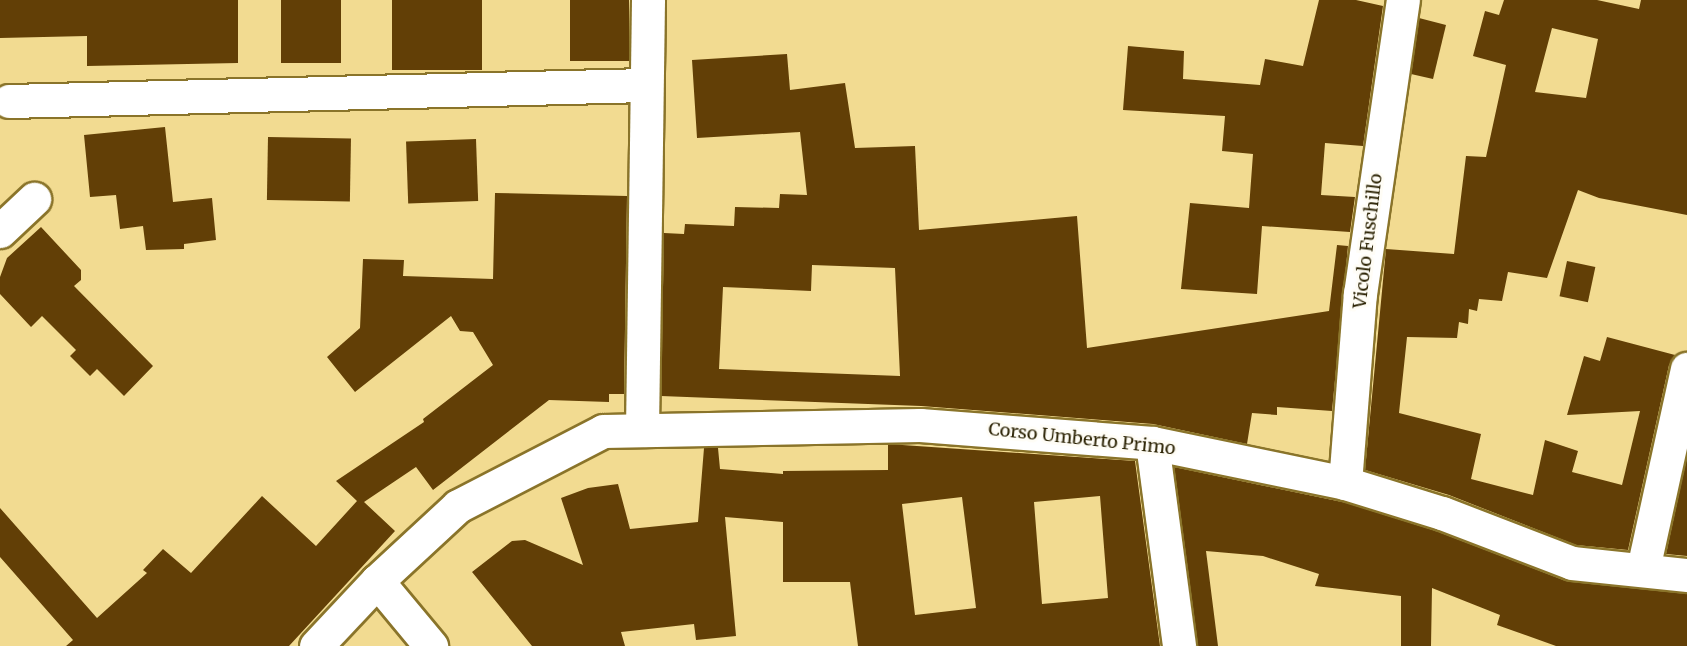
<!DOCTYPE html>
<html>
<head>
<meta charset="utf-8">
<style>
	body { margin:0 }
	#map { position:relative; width:1687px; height:646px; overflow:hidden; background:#f2db91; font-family:Merriweather,serif }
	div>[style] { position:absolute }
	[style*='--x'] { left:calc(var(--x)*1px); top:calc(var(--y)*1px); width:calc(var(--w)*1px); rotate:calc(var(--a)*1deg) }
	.building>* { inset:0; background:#623f06; transform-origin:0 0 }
	.roads { filter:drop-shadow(2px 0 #8a742a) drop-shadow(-2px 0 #8a742a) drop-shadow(0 2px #8a742a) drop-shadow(0 -2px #8a742a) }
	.minor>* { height:33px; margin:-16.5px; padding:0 16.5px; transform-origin:16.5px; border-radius:16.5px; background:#fff }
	span { translate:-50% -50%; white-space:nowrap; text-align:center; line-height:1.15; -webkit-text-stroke:6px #fffdf6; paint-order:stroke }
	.street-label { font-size:18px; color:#2b2203 }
</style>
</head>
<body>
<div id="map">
	<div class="building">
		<div style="clip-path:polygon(0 0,238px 0,238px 63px,87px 66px,87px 36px,0 38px)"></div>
		<div style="left:281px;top:0;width:60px;height:63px"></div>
		<div style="left:392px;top:0;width:90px;height:70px"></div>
		<div style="left:570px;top:0;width:59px;height:61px"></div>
		<div style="clip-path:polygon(1319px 0,1356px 0,1383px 6px,1363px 146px,1325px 143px,1321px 195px,1355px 197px,1350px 232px,1262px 226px,1257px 294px,1181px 289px,1190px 203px,1249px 208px,1253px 154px,1222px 151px,1225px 116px,1123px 110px,1128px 46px,1184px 51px,1183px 79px,1260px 85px,1265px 59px,1303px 66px)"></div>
		<div style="clip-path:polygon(evenodd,1504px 0,1597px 0,1639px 9px,1641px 0,1687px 0,1687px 215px,1599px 198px,1578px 190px,1547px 278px,1508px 272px,1502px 301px,1479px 299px,1477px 311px,1469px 309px,1468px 324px,1459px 322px,1457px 338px,1407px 337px,1399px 413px,1481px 434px,1471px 479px,1533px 495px,1545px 440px,1578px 451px,1572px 472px,1622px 485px,1640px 411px,1567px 415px,1584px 356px,1600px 361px,1607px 337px,1675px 355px,1669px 365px,1628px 550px,1576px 545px,1449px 495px,1365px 470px,1386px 249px,1454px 254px,1466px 156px,1486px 157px,1506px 65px,1473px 56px,1485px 11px,1499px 15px,1504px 0,1552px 28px,1598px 39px,1586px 98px,1535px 92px,1552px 28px)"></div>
		<div style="clip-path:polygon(1419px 18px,1446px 25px,1433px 79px,1411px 74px)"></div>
		<div style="clip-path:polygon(evenodd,787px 54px,790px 90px,845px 83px,855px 148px,915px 146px,919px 230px,1077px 216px,1087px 348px,1329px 311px,1337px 245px,1348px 246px,1332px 411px,1277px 407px,1277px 415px,1252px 413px,1247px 444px,1153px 424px,921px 406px,661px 396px,664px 233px,684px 234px,685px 224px,734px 226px,735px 207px,779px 208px,780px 194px,807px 195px,800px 132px,697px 138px,692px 60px,787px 54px,812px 265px,895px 268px,900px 376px,719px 369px,723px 287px,811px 291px,812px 265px)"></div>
		<div style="clip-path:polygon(165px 127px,173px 202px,212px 198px,216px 240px,184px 244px,184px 249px,146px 250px,143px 226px,120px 229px,116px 195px,90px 197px,84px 135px)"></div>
		<div style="left:268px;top:137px;width:83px;height:63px;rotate:1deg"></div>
		<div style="left:476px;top:139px;width:62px;height:70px;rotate:88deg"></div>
		<div style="clip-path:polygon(495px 193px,627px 196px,624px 394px,609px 394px,609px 402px,549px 400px,433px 490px,416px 467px,364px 502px,395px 531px,289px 646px,66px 646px,73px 640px,0 557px,0 508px,97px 618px,147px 573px,143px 570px,163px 549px,191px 573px,262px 496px,316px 546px,357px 501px,336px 481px,424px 422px,423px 419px,493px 365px,473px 332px,460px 331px,451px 316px,355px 392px,327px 357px,360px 328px,363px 259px,404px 260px,403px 276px,493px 279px)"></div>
		<div style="clip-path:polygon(41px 227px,81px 270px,81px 280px,74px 286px,153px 366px,124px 396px,97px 369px,90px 376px,70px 356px,76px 350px,42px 316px,31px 327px,0 294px,0 277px,7px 258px)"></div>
		<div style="left:1567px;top:261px;width:29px;height:36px;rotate:12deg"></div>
		<div style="clip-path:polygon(evenodd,888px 444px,1135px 461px,1160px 646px,858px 646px,850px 582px,783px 582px,783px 522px,725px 517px,736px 636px,696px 640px,694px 624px,621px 632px,625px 646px,532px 646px,472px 572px,512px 541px,525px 540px,583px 565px,561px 498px,588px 488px,618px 484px,630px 529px,698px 522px,704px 448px,718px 448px,720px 469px,783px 474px,783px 471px,888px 470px,888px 444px,1100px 496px,1108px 598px,1042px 604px,1034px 502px,1100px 496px,888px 444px,962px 497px,976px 608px,915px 615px,902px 504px,962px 497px)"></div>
		<div style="clip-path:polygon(1687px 456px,1687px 556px,1666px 554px)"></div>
		<div style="clip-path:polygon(1174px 467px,1347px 503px,1436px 531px,1566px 581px,1687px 593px,1687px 646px,1556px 646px,1497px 625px,1500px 615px,1432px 588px,1431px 646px,1401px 646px,1401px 596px,1315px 586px,1319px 574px,1263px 556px,1206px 551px,1218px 646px,1197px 646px)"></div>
	</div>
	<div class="roads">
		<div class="minor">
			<div style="--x:9;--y:101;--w:637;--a:-1.44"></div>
			<div style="--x:0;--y:231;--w:47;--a:-43.3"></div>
			<div style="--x:642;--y:430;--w:430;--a:-89.2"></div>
			<div style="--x:1152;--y:443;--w:205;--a:82.4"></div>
			<div style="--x:1345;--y:483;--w:190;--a:-85.5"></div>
			<div style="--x:1360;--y:294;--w:297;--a:-81.7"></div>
			<div style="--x:1643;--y:569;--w:205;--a:-77.6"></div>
			<div style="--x:377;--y:581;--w:85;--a:50.3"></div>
			<div style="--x:316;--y:646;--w:89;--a:-46.8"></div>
			<div style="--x:377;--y:581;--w:110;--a:-42.8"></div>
			<div style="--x:458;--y:506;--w:163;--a:-27.3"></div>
			<div style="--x:603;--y:431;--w:317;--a:-1.1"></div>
			<div style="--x:920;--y:425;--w:233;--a:4.4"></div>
			<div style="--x:1152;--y:443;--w:197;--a:11.7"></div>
			<div style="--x:1345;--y:483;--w:102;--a:17.2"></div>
			<div style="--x:1442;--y:513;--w:139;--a:21"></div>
			<div style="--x:1572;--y:563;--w:116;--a:6"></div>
		</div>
	</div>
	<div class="street-label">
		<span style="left:1368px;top:241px;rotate:-83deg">Vicolo Fuschillo</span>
		<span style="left:1082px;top:439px;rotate:6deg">Corso Umberto Primo</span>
	</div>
</div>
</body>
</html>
